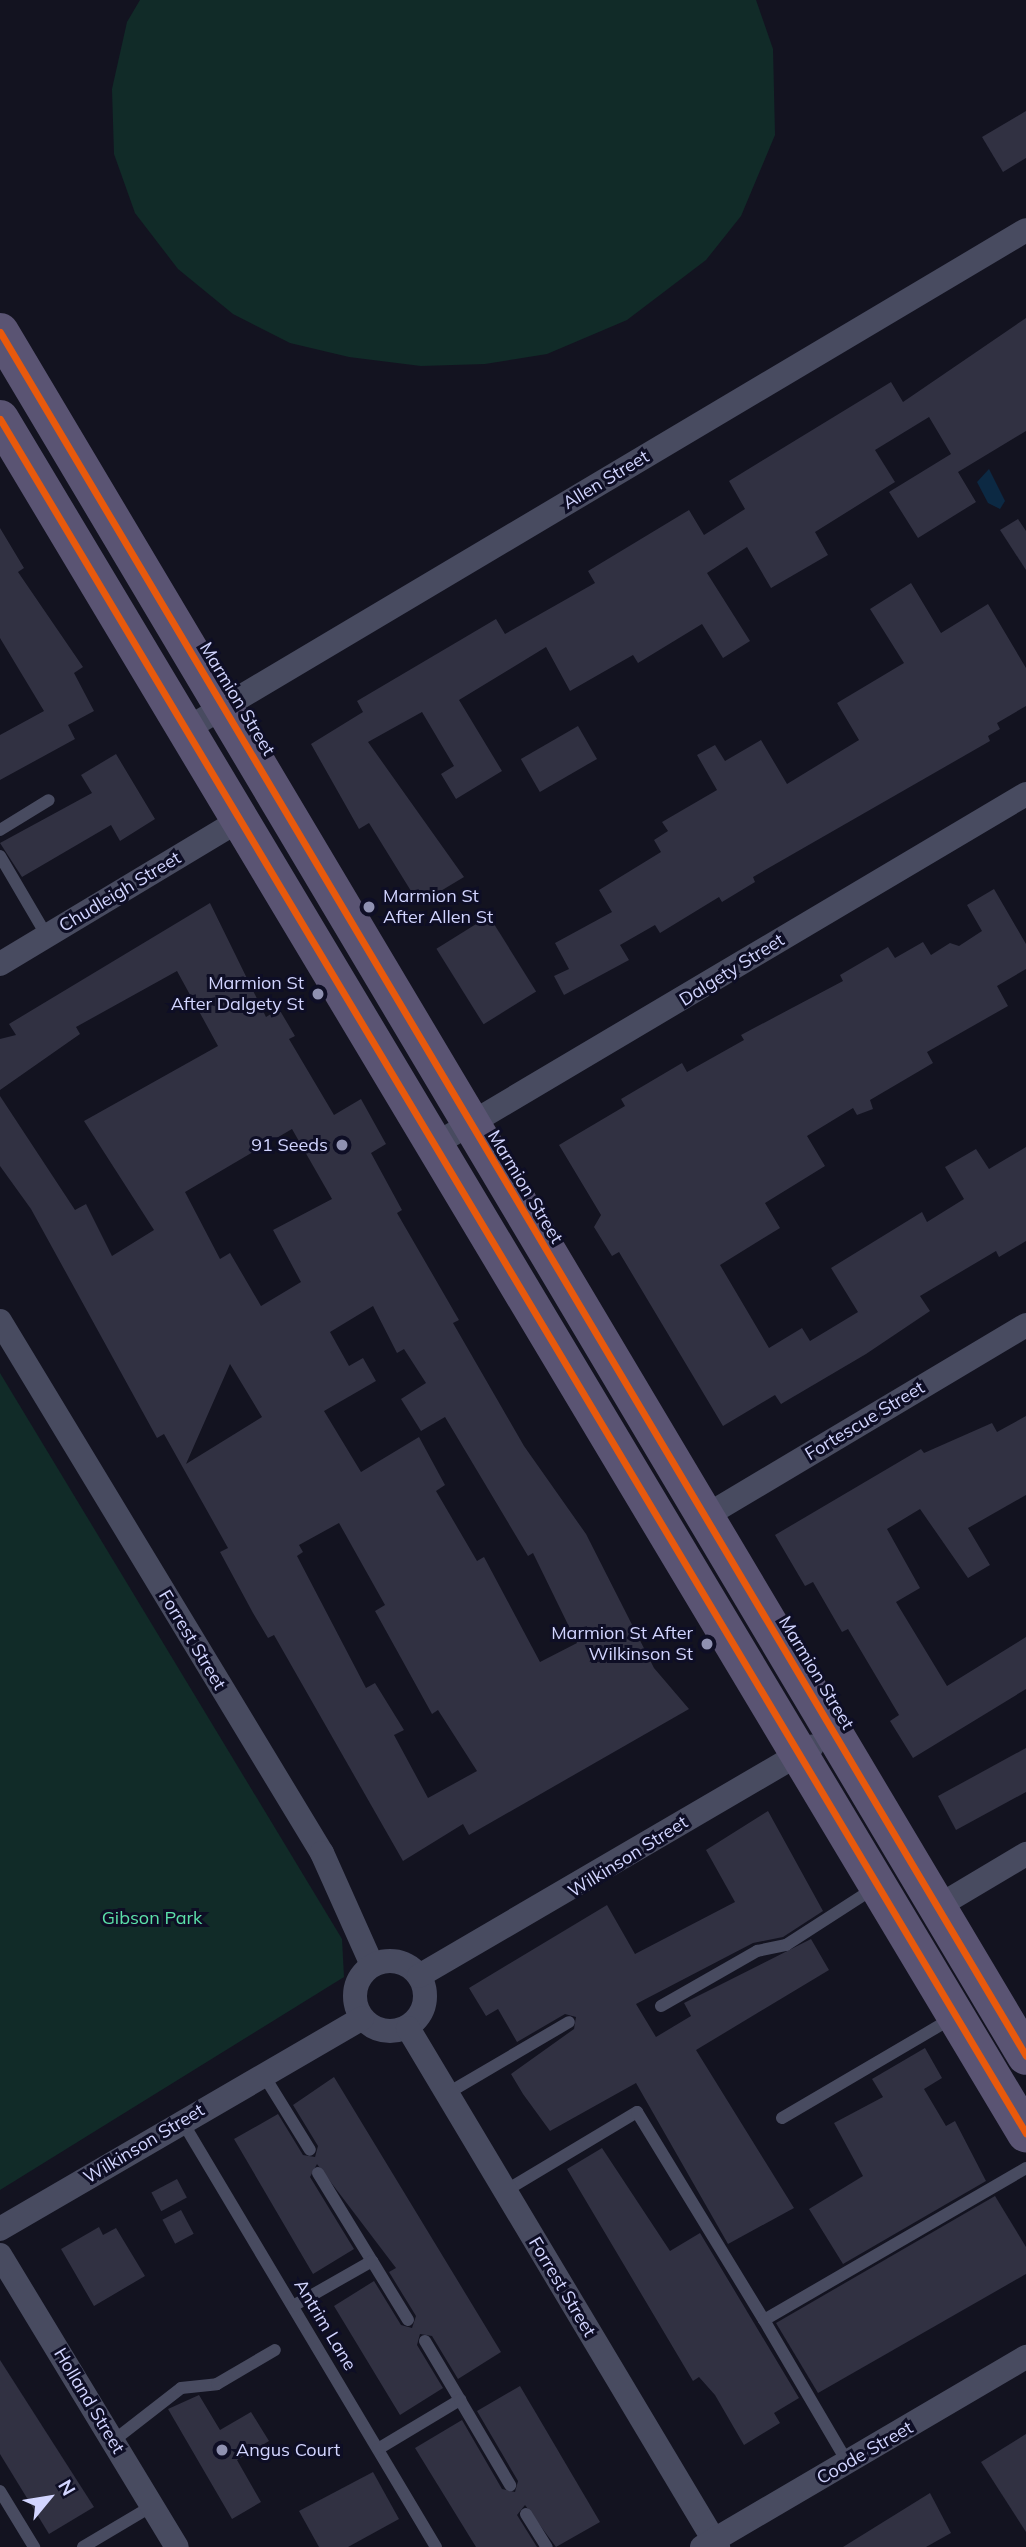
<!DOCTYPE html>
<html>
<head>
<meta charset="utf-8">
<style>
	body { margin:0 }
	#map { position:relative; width:1026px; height:2547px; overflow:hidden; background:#131320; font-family:Mulish,sans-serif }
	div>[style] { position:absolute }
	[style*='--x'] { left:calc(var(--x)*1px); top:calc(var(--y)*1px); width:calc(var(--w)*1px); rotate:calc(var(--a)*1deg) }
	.green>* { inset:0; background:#112b28 }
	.water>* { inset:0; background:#0c2943 }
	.building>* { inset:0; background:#313142; transform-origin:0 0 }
	.lane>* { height:12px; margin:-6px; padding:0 6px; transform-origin:6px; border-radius:6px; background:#484b60 }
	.street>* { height:24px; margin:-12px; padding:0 12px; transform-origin:12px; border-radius:12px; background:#484b60 }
	.street>.ring { margin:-12px; padding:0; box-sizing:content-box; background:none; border:24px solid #484b60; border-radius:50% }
	.primary>* { height:38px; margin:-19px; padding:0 19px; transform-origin:19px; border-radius:19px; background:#5a5473 }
	.cycleway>* { height:7px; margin:-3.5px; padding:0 3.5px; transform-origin:3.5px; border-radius:3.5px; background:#e8590c }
	.dots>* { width:19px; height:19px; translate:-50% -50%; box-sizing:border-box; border:4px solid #0e0e25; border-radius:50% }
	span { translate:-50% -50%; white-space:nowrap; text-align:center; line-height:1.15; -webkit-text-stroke:6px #0e0e25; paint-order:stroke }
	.street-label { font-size:18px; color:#d2d5ff }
	.poi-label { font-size:18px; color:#d2d5ff }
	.left { translate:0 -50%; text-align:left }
	.right { translate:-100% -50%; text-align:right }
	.park-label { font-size:18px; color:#5ce1a9 }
	.north { position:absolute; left:14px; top:2463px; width:70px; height:70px; -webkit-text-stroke:5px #0e0e25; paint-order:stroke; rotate:60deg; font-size:19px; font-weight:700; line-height:28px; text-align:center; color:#d2d5ff }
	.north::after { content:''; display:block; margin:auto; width:24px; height:32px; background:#d2d5ff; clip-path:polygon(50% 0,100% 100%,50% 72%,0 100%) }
</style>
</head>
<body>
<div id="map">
	<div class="green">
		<div style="clip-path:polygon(140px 0,756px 0,773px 49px,775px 135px,741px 216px,706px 260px,627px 320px,547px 354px,485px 364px,421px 366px,349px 357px,290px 343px,233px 314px,178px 269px,135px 213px,114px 154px,112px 89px,127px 22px)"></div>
		<div style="clip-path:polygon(0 1373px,342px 1939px,344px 1977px,0 2190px)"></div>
	</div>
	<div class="water">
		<div style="clip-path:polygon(989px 469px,1005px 501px,1000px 509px,988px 503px,977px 482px)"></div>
	</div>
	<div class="building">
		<div style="clip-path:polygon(1026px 111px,1026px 158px,1003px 172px,982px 137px)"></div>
		<div style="clip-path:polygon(1026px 318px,1026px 431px,958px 472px,976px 502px,918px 538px,889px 492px,951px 454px,929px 417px,875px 450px,895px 482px,815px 532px,828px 555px,771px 588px,747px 547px,707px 573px,750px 641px,723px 658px,702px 624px,638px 663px,633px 655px,570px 691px,546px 647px,459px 700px,502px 771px,456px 799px,441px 774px,454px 766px,422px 712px,368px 742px,464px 877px,419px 904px,369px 823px,359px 829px,311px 744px,363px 712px,357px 701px,496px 619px,505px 634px,595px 583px,588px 571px,689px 510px,704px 535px,745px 509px,729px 481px,891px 382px,903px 402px)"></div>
		<div style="clip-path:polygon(1018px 519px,1026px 531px,1026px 570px,1000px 530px)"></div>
		<div style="clip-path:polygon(0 528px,24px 568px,18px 572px,83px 667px,74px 673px,94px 711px,68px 725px,75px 739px,0 780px,0 735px,44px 711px,0 638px)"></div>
		<div style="clip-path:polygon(911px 583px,941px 633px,988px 604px,1026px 668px,1026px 706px,997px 723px,1000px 729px,988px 736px,990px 741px,753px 877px,755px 882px,722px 902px,719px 897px,660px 933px,655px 925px,620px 945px,629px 960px,564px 995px,554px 976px,569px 969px,555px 943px,612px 912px,599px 890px,661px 852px,654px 840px,668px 831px,662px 822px,717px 790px,697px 755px,715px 745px,725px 761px,761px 740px,787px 784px,859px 740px,837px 703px,904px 663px,870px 609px)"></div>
		<div style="left:578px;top:726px;width:38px;height:66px;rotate:60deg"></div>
		<div style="clip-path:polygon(116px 754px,155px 819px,120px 841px,111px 825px,22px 877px,0 843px,92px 793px,81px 775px)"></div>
		<div style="clip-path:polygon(994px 889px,1026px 944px,1026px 969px,997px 986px,1008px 1006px,927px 1052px,933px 1063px,870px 1100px,873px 1109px,857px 1115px,853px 1108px,807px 1136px,825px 1166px,765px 1203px,780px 1228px,720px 1265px,769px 1348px,802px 1328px,810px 1341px,858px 1312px,831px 1268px,922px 1212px,927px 1222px,964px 1199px,945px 1167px,976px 1149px,989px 1169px,1026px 1147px,1026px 1241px,999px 1257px,996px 1251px,920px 1296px,930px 1311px,866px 1354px,781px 1404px,775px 1395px,723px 1426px,619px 1252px,612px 1256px,594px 1227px,601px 1215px,559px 1145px,625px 1106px,621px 1099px,682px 1063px,687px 1072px,744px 1040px,741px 1035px,843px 981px,840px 975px,888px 947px,895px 958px,923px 942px,931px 955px,950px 943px,959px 946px,982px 931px,967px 905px)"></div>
		<div style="clip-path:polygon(evenodd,210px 903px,266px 1017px,279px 1009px,295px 1036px,289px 1039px,334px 1115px,361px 1099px,386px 1144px,371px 1153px,402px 1210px,397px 1213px,459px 1320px,453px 1323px,524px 1446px,586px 1534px,654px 1668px,689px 1709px,469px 1835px,463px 1824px,403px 1861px,274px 1635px,268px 1638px,253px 1613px,220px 1552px,228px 1548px,164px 1434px,157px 1438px,31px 1209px,0 1166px,0 1096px,75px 1210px,86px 1204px,112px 1256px,154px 1230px,84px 1121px,218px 1046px,177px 971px,76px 1027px,80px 1034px,0 1090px,0 1039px,16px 1035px,9px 1024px,210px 903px,292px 1129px,332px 1199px,273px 1230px,301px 1282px,261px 1306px,230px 1253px,220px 1259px,185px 1192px,292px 1129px,210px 903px,373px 1306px,397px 1353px,404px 1349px,426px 1383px,401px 1399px,421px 1431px,445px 1417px,528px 1556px,533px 1553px,577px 1643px,540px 1662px,484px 1557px,477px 1561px,436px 1491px,445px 1485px,419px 1437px,361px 1472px,324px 1411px,376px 1381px,363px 1358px,349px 1366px,330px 1332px,373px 1306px,210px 903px,230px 1364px,262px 1417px,186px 1464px,230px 1364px,210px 903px,339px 1523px,385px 1605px,375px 1611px,432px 1714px,438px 1710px,477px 1771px,428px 1798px,394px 1735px,404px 1730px,375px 1683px,366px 1688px,297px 1556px,303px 1552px,299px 1545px,339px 1523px)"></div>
		<div style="left:489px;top:916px;width:89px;height:62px;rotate:58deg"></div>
		<div style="clip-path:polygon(1026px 1416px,1026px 1495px,968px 1528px,990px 1565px,968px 1578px,920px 1509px,887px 1529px,920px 1588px,896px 1602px,947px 1686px,1026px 1637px,1026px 1689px,913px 1758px,890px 1721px,899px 1715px,848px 1629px,842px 1632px,813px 1582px,805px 1586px,775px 1535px,921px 1449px,924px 1453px,992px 1423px,997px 1432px)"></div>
		<div style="clip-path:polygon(1026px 1748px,1026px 1792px,956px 1830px,938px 1796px)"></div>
		<div style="clip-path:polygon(768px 1811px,823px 1911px,783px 1937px,753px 1943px,636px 2004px,656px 2037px,691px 2016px,684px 2003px,811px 1939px,829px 1970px,696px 2050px,794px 2208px,728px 2244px,636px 2083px,550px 2131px,523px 2094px,511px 2074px,574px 2029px,576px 2017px,565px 2014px,517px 2042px,498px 2009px,486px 2016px,469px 1988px,607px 1905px,635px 1954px,735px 1902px,706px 1850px)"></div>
		<div style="clip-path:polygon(925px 2048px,942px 2078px,924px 2089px,946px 2126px,955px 2121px,986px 2181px,843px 2264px,809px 2209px,863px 2176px,834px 2123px,883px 2097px,872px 2079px)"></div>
		<div style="clip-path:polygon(334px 2077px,501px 2352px,458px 2379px,432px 2336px,420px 2334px,417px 2345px,443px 2388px,400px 2415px,334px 2306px,374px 2281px,401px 2325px,412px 2328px,416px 2316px,389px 2272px,396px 2268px,317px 2164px,310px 2177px,354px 2249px,313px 2274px,234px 2139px,278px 2114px,303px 2155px,315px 2157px,318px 2146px,293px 2105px)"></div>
		<div style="clip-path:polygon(602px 2148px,670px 2251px,700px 2233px,799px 2398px,774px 2413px,780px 2423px,744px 2445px,715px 2395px,699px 2377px,693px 2381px,567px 2169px)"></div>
		<div style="left:177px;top:2179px;width:21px;height:29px;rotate:62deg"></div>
		<div style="clip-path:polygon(995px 2196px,1026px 2247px,1026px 2274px,818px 2393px,776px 2323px)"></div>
		<div style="left:181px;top:2210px;width:27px;height:21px;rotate:62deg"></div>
		<div style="clip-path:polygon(99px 2227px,103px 2235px,116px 2228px,145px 2276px,94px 2306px,61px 2249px)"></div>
		<div style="clip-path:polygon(0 2360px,94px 2507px,49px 2534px,0 2454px)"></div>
		<div style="clip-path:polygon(520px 2386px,600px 2522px,556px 2547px,525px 2505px,517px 2515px,537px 2547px,476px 2547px,415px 2448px,462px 2420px,502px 2489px,515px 2492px,518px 2481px,477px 2411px)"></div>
		<div style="clip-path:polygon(199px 2395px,220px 2430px,251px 2412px,269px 2441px,237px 2460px,261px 2502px,232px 2519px,168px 2409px)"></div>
		<div style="clip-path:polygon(1026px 2434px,1026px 2532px,981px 2462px)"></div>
		<div style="clip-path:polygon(373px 2472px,399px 2519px,348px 2547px,319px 2547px,299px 2511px)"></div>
		<div style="clip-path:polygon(930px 2493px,951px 2533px,926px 2547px,843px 2547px)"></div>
	</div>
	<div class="lane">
		<div style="--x:0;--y:830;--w:57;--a:-31.5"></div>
		<div style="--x:0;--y:856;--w:93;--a:59.6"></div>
		<div style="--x:661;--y:2006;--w:111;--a:-29.8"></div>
		<div style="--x:757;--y:1951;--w:30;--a:-12"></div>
		<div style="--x:786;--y:1945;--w:107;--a:-32.8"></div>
		<div style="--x:263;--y:2074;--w:89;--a:58.3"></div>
		<div style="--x:448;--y:2093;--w:140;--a:-30.4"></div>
		<div style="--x:782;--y:2118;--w:199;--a:-30.4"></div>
		<div style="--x:182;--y:2121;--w:496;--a:59.2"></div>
		<div style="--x:318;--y:2173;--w:103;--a:58.5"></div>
		<div style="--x:505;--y:2191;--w:154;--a:-30.9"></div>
		<div style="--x:637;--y:2112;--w:244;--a:58.6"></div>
		<div style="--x:764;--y:2320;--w:303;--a:-30.1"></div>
		<div style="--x:293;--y:2306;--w:91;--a:-29.7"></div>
		<div style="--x:372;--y:2261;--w:69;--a:58.6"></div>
		<div style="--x:764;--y:2320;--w:166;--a:59.6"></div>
		<div style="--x:425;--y:2341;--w:69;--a:59.3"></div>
		<div style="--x:113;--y:2441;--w:86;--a:-37.9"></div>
		<div style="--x:181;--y:2388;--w:36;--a:-6"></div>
		<div style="--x:217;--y:2384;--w:67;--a:-30.4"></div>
		<div style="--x:378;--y:2449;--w:96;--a:-30.9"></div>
		<div style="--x:460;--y:2400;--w:99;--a:59.5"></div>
		<div style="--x:0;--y:2491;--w:66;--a:58.7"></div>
		<div style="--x:526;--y:2514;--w:39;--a:58"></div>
		<div style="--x:83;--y:2547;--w:80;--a:-30.7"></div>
	</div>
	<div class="street">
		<div style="--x:185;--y:730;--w:978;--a:-30.73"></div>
		<div style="--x:0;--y:964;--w:280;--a:-31"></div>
		<div style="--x:436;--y:1144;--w:686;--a:-30.68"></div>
		<div style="--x:0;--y:1321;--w:622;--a:58.82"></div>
		<div style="--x:322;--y:1853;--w:123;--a:65.9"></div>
		<div style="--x:704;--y:1517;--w:375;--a:-30.8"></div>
		<div style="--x:937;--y:1907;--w:104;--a:-30.8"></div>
		<div class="ring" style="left:355px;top:1961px;width:46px;height:46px"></div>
		<div style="--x:419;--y:1976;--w:455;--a:-30.3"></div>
		<div style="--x:408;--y:2028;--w:605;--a:59.15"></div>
		<div style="--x:0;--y:2229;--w:419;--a:-30.2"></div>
		<div style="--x:0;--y:2255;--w:341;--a:58.8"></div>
		<div style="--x:702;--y:2547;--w:376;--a:-30.4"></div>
	</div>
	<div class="primary">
		<div style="--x:0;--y:332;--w:2006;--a:59.24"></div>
		<div style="--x:0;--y:419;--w:1998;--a:59.1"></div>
	</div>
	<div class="cycleway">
		<div style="--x:0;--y:332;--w:2006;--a:59.24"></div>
		<div style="--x:0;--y:419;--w:1998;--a:59.1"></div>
	</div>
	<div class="dots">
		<div style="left:369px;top:907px;background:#8f91b1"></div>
		<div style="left:318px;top:994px;background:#8f91b1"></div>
		<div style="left:342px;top:1145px;background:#8f91b1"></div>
		<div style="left:707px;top:1644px;background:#8f91b1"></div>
		<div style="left:222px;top:2450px;background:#8f91b1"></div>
	</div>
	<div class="street-label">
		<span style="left:606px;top:480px;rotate:-31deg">Allen Street</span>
		<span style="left:237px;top:699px;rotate:59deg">Marmion Street</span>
		<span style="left:120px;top:892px;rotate:-31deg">Chudleigh Street</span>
		<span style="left:732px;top:970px;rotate:-32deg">Dalgety Street</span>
		<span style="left:525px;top:1187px;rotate:59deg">Marmion Street</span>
		<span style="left:865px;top:1421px;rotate:-31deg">Fortescue Street</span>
		<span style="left:192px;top:1640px;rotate:59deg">Forrest Street</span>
		<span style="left:816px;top:1673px;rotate:59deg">Marmion Street</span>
		<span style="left:628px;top:1857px;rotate:-32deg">Wilkinson Street</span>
		<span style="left:144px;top:2144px;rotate:-31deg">Wilkinson Street</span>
		<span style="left:562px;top:2287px;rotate:59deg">Forrest Street</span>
		<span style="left:325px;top:2325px;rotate:59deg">Antrim Lane</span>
		<span style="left:89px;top:2401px;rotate:59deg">Holland Street</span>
		<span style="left:865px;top:2453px;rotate:-30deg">Coode Street</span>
	</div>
	<div class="poi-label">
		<span class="left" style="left:383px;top:907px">Marmion St<br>After Allen St</span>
		<span class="right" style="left:304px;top:994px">Marmion St<br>After Dalgety St</span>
		<span class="right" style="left:328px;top:1145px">91 Seeds</span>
		<span class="right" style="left:693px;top:1644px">Marmion St After<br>Wilkinson St</span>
		<span class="left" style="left:236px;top:2450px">Angus Court</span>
	</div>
	<div class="park-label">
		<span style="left:152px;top:1918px">Gibson Park</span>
	</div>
	<div class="north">N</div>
</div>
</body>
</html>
